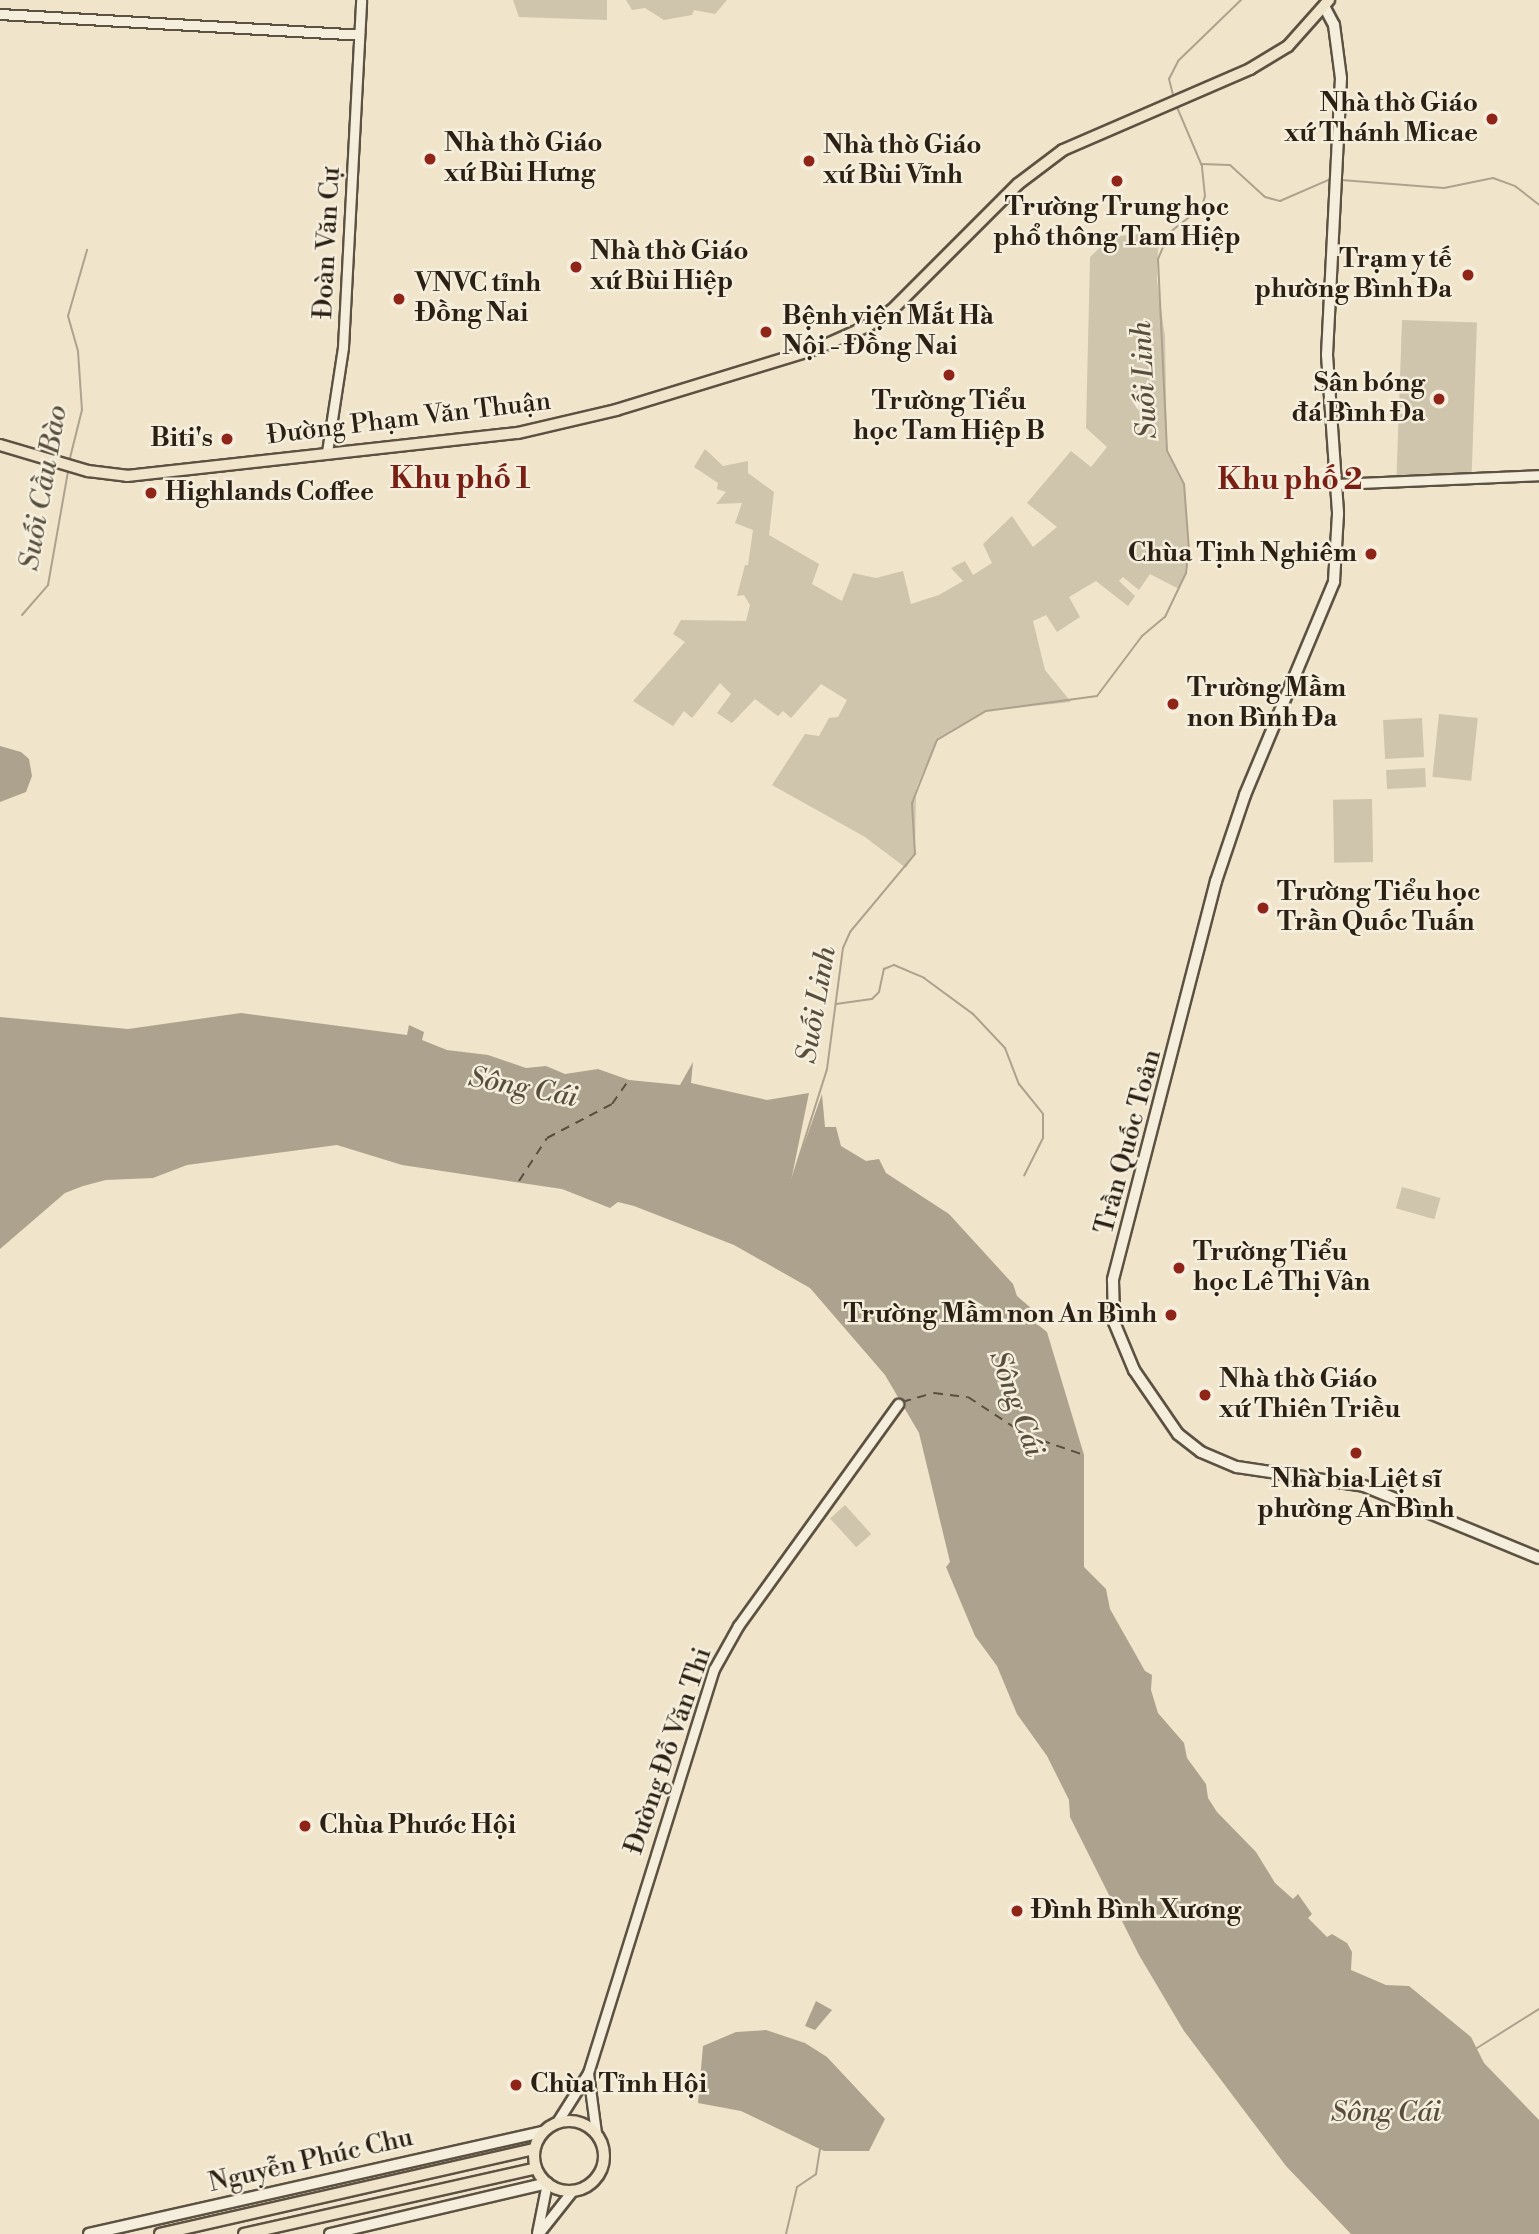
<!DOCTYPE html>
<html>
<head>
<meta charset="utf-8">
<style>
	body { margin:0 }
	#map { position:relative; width:1539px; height:2234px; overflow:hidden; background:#f0e5cb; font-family:"Libre Bodoni",serif }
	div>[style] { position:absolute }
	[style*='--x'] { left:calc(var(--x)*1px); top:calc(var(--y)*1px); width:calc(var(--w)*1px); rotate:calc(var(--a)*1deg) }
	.green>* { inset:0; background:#cfc4ac; transform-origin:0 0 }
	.water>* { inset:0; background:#ada28d }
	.stream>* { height:2px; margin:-1px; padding:0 1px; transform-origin:1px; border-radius:1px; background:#ada28d }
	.ferry>* { height:2px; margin-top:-1px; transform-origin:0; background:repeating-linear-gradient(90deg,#594e3e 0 9px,transparent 0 16px) }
	.roads { filter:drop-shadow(2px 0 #5d5142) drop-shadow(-2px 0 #5d5142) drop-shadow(0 2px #5d5142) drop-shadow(0 -2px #5d5142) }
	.tertiary>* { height:9px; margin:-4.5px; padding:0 4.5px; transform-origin:4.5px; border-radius:4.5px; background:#f5eedd }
	.secondary>* { height:10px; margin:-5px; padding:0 5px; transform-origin:5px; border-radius:5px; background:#f5eedd }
	.primary>* { height:10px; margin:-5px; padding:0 5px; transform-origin:5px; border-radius:5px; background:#f0e5cb }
	.primary>.ring { margin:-5px; padding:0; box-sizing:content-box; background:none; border:10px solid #f0e5cb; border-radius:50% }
	.dots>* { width:19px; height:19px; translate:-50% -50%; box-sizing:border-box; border:4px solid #f5eedd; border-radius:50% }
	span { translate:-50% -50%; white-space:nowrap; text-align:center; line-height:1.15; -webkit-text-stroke:5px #f5eedd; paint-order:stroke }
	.poi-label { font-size:26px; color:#2c2014; font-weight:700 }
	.right { translate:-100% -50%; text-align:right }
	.left { translate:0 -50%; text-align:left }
	.street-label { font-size:26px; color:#2c2014 }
	.water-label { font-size:28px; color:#594e3e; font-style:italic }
	.quarter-label { font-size:30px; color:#7a1f14; font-weight:700 }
</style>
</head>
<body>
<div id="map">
	<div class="green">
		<div style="clip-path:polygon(513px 0,607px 0,607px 20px,519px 17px)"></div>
		<div style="clip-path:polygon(626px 0,727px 0,715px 14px,694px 10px,692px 15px,664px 20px,645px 8px,632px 10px)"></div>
		<div style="clip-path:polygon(1138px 234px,1164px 241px,1158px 249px,1157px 280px,1165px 337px,1167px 450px,1184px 484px,1189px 550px,1186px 573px,1179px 589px,1150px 574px,1139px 590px,1123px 577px,1119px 581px,1135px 596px,1128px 606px,1096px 581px,1069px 597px,1080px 617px,1057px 632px,1046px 615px,1033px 621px,1045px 670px,1071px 702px,986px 711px,937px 740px,916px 789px,915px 854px,906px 868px,865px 837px,772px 785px,805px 734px,819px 736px,829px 718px,838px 717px,847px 700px,821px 684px,791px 718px,783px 711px,778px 716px,755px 699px,732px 723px,717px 713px,731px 694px,720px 683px,692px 718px,684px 711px,673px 726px,633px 701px,685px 642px,673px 634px,681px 620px,746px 621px,750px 605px,744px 595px,737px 596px,745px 565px,748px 565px,753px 530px,735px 523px,742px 503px,716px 504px,726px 492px,717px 489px,718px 483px,694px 467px,705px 449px,723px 466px,748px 461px,748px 473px,774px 492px,769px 535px,819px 564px,812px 584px,842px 601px,853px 573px,876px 578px,903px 571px,911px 604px,939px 595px,963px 581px,951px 568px,965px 561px,973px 575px,992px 563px,983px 544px,1012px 516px,1033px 547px,1057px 527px,1027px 503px,1071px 451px,1091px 467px,1107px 447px,1086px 428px,1090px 257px,1109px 239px,1115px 242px,1119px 236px)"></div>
		<div style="left:1402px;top:320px;width:75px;height:159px;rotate:2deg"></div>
		<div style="left:1439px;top:714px;width:39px;height:63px;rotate:6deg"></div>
		<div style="left:1422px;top:718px;width:39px;height:39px;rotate:87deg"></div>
		<div style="left:1425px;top:768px;width:19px;height:39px;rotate:87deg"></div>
		<div style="left:1372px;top:799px;width:63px;height:39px;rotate:89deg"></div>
		<div style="left:1402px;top:1187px;width:40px;height:22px;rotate:16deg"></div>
		<div style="left:845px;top:1505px;width:39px;height:20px;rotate:48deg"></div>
	</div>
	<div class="water">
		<div style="clip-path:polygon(0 746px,21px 752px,29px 759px,32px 776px,26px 792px,0 802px)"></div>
		<div style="clip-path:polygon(241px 1013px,407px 1035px,409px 1025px,424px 1032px,422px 1040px,447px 1050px,488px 1055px,526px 1068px,546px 1066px,565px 1074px,598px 1069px,629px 1080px,680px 1085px,693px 1062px,691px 1083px,767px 1100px,809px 1093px,791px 1181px,822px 1094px,825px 1127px,836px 1127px,841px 1146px,866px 1161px,879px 1159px,886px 1173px,949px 1214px,1013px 1284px,1017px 1296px,1031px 1308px,1032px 1320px,1047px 1332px,1084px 1455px,1084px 1567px,1106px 1589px,1110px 1609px,1145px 1671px,1152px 1675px,1151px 1690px,1158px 1713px,1184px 1743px,1187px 1758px,1206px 1784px,1208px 1798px,1217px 1812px,1256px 1852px,1275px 1883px,1293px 1899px,1298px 1894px,1312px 1914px,1308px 1918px,1327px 1937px,1332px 1934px,1347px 1943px,1352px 1952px,1351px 1970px,1386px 1985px,1409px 1986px,1471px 2037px,1484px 2063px,1539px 2120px,1539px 2234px,1351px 2234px,1286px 2166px,1184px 2031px,1139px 1955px,1070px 1817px,1069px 1800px,1047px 1756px,1017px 1714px,997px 1666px,975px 1636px,946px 1567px,950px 1562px,919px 1433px,885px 1375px,810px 1288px,734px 1245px,634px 1206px,618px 1202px,610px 1208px,562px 1189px,402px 1165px,337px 1145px,187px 1165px,153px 1178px,106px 1180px,83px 1186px,65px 1193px,0 1249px,0 1017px,128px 1029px)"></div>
		<div style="clip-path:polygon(816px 2001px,832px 2010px,815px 2030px,805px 2026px)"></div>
		<div style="clip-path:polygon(766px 2030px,805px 2043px,827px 2057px,885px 2119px,869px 2151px,824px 2151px,741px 2111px,698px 2103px,703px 2046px,736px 2032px)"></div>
	</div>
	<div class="stream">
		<div style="--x:1174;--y:99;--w:21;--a:-104"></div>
		<div style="--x:1169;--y:79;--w:20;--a:-63"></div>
		<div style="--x:1178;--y:61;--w:88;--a:-44.1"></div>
		<div style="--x:1201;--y:164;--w:29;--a:2"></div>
		<div style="--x:1230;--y:165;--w:47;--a:42.4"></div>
		<div style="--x:1265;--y:197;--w:16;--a:15"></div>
		<div style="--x:1280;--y:201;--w:58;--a:-23.5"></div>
		<div style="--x:1341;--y:180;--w:103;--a:4.4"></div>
		<div style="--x:1444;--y:188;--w:50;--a:-11.5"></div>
		<div style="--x:1493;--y:178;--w:23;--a:20"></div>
		<div style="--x:1515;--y:186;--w:31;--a:38"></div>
		<div style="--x:69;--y:462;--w:54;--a:-76"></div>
		<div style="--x:82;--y:410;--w:59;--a:-93.9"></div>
		<div style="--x:78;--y:351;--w:36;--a:-106"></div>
		<div style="--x:68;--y:316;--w:69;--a:-73.9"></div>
		<div style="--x:22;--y:615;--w:40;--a:-49"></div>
		<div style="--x:48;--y:585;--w:116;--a:-80"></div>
		<div style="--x:836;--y:1004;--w:36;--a:-8"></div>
		<div style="--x:872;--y:999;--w:10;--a:-45"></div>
		<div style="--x:879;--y:992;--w:24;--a:-78"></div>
		<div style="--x:884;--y:969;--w:11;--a:-22"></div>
		<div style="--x:894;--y:965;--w:33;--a:23"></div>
		<div style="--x:924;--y:978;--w:61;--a:36.3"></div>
		<div style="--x:973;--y:1014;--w:47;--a:46.7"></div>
		<div style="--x:1005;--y:1048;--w:39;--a:69"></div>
		<div style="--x:1019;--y:1084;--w:38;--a:51"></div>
		<div style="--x:1043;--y:1114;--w:24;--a:90"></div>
		<div style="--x:1043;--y:1138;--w:42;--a:116.6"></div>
		<div style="--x:789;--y:1189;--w:126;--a:-72.4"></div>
		<div style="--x:827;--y:1069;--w:122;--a:-82.5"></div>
		<div style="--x:843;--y:948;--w:17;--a:-66"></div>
		<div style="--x:850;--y:932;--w:102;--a:-50.2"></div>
		<div style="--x:915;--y:854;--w:51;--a:-93.4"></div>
		<div style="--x:912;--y:803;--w:68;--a:-68.4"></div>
		<div style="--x:937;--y:740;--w:57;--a:-30.6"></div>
		<div style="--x:986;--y:711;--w:112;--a:-7.7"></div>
		<div style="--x:1097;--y:696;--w:75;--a:-53.1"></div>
		<div style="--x:1142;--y:636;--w:30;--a:-40"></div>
		<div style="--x:1165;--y:617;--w:49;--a:-64.5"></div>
		<div style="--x:1186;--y:573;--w:23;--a:-83"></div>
		<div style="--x:1189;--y:550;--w:66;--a:-94.3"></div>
		<div style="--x:1184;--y:484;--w:38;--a:-117"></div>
		<div style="--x:1167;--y:450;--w:191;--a:-92.7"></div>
		<div style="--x:1158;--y:259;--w:28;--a:-67"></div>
		<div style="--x:1169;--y:233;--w:42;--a:-38.2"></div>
		<div style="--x:1202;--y:207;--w:11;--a:-75"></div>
		<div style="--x:1205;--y:196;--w:30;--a:-96"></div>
		<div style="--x:1202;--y:166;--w:64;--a:-113"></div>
		<div style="--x:1477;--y:2048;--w:73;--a:-32.2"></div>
		<div style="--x:786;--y:2234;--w:48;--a:-76.8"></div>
		<div style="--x:797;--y:2187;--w:23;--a:-34"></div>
		<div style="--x:816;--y:2174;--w:25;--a:-81"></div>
	</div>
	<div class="ferry">
		<div style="--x:519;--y:1181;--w:51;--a:-56.9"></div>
		<div style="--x:547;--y:1138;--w:73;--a:-27.6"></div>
		<div style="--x:612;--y:1104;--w:29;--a:-55"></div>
		<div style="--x:902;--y:1402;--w:33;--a:-16"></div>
		<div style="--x:934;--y:1393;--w:34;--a:7"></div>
		<div style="--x:968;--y:1397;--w:69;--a:33.2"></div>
		<div style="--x:1026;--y:1435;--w:61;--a:19"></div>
	</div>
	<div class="roads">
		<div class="tertiary">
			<div style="--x:0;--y:14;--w:360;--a:3.3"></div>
			<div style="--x:327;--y:452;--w:106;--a:-81.3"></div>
			<div style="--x:343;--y:347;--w:347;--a:-87"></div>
			<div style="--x:1335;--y:484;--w:204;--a:-2.5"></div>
			<div style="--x:588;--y:2073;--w:61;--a:82.4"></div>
			<div style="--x:557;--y:2122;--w:58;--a:-57.7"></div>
			<div style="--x:588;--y:2073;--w:423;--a:-72.7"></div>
			<div style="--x:714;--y:1669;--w:49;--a:-60.8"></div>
			<div style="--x:738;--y:1626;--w:274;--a:-54.2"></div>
			<div style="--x:537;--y:2233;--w:51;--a:-78.7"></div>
			<div style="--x:538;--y:2234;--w:55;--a:-51.7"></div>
		</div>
		<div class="secondary">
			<div style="--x:1325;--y:8;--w:19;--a:62"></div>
			<div style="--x:1334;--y:25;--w:53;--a:82.5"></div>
			<div style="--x:1341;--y:78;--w:277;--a:92.9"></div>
			<div style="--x:1327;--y:355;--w:159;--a:86"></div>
			<div style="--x:1338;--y:514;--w:68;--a:93.4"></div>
			<div style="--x:1334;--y:582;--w:231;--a:112.7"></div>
			<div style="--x:1245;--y:795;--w:91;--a:108.6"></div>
			<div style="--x:1216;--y:881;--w:412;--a:104.5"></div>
			<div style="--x:1113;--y:1280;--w:42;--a:88.6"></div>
			<div style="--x:1114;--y:1322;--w:52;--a:67.4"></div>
			<div style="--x:1134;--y:1370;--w:78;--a:55.5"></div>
			<div style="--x:1178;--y:1434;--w:29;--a:38"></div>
			<div style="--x:1201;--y:1452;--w:39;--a:23"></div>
			<div style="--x:1237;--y:1467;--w:128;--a:8.5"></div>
			<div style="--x:1364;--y:1486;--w:189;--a:22.4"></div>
			<div style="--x:89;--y:2234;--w:465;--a:-12.7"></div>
			<div style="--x:330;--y:2234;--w:223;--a:-13.2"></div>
		</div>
		<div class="primary">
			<div style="--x:0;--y:445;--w:92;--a:16.5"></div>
			<div style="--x:88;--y:471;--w:39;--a:7"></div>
			<div style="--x:127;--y:476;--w:393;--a:-6.3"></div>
			<div style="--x:518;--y:433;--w:101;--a:-13.2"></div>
			<div style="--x:616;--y:410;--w:209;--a:-17"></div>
			<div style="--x:816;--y:349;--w:57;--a:-23.9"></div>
			<div style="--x:868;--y:326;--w:29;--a:-34"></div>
			<div style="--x:892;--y:310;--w:178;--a:-45"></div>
			<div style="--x:1018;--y:184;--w:56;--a:-37.1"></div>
			<div style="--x:1063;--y:150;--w:204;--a:-23.4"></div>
			<div style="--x:1250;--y:69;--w:44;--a:-31.2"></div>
			<div style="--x:1288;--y:46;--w:62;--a:-48.3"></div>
			<div class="ring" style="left:534px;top:2121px;width:60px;height:60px"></div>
			<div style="--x:160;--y:2234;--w:384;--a:-12.8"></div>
			<div style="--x:244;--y:2234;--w:299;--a:-12.7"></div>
		</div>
	</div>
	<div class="dots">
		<div style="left:1492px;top:119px;background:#8f2418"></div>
		<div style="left:430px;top:159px;background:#8f2418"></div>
		<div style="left:809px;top:161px;background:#8f2418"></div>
		<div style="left:1117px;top:181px;background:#8f2418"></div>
		<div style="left:576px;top:267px;background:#8f2418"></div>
		<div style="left:1468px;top:275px;background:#8f2418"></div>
		<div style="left:399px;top:299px;background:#8f2418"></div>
		<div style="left:766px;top:332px;background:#8f2418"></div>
		<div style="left:949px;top:375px;background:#8f2418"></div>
		<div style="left:1439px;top:399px;background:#8f2418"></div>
		<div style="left:227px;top:439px;background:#8f2418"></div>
		<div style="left:151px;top:493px;background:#8f2418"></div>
		<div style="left:1371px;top:554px;background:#8f2418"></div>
		<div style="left:1173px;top:704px;background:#8f2418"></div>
		<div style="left:1263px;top:908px;background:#8f2418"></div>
		<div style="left:1179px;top:1268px;background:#8f2418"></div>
		<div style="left:1171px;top:1315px;background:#8f2418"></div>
		<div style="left:1205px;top:1395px;background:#8f2418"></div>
		<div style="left:1356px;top:1453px;background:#8f2418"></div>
		<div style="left:305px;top:1826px;background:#8f2418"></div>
		<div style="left:1017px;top:1911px;background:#8f2418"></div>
		<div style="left:516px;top:2085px;background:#8f2418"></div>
	</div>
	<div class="poi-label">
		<span class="right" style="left:1478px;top:119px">Nhà thờ Giáo<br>xứ Thánh Micae</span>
		<span class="left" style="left:444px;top:159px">Nhà thờ Giáo<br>xứ Bùi Hưng</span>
		<span class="left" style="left:823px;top:161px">Nhà thờ Giáo<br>xứ Bùi Vĩnh</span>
		<span style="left:1117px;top:223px">Trường Trung học<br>phổ thông Tam Hiệp</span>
		<span class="left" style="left:590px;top:267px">Nhà thờ Giáo<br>xứ Bùi Hiệp</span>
		<span class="right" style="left:1452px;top:275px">Trạm y tế<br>phường Bình Đa</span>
		<span class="left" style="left:415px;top:299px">VNVC tỉnh<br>Đồng Nai</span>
		<span class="left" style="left:782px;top:332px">Bệnh viện Mắt Hà<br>Nội - Đồng Nai</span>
		<span class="right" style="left:1425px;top:399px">Sân bóng<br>đá Bình Đa</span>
		<span style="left:949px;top:417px">Trường Tiểu<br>học Tam Hiệp B</span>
		<span class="right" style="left:213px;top:439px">Biti's</span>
		<span class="left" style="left:165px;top:493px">Highlands Coffee</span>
		<span class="right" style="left:1357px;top:554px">Chùa Tịnh Nghiêm</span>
		<span class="left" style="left:1187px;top:704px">Trường Mầm<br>non Bình Đa</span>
		<span class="left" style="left:1277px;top:908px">Trường Tiểu học<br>Trần Quốc Tuấn</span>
		<span class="left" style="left:1193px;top:1268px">Trường Tiểu<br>học Lê Thị Vân</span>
		<span class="right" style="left:1157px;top:1315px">Trường Mầm non An Bình</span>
		<span class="left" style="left:1219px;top:1395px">Nhà thờ Giáo<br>xứ Thiên Triều</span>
		<span style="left:1356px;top:1495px">Nhà bia Liệt sĩ<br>phường An Bình</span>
		<span class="left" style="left:319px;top:1826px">Chùa Phước Hội</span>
		<span class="left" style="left:1031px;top:1911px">Đình Bình Xương</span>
		<span class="left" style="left:530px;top:2085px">Chùa Tỉnh Hội</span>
	</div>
	<div class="street-label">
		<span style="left:328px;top:243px;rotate:-87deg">Đoàn Văn Cự</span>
		<span style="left:409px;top:419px;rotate:-7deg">Đường Phạm Văn Thuận</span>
		<span style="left:1129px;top:1142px;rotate:-75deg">Trần Quốc Toản</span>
		<span style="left:669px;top:1751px;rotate:-71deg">Đường Đỗ Văn Thi</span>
		<span style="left:311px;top:2161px;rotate:-13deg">Nguyễn Phúc Chu</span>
	</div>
	<div class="water-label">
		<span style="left:1145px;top:380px;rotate:-93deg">Suối Linh</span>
		<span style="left:44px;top:488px;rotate:-80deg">Suối Cầu Bào</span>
		<span style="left:817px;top:1005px;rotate:-80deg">Suối Linh</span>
		<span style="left:523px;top:1088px;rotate:11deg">Sông Cái</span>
		<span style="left:1016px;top:1404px;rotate:70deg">Sông Cái</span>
		<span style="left:1386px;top:2113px">Sông Cái</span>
	</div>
	<div class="quarter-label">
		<span style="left:460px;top:479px">Khu phố 1</span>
		<span style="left:1290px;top:480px">Khu phố 2</span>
	</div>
</div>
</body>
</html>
